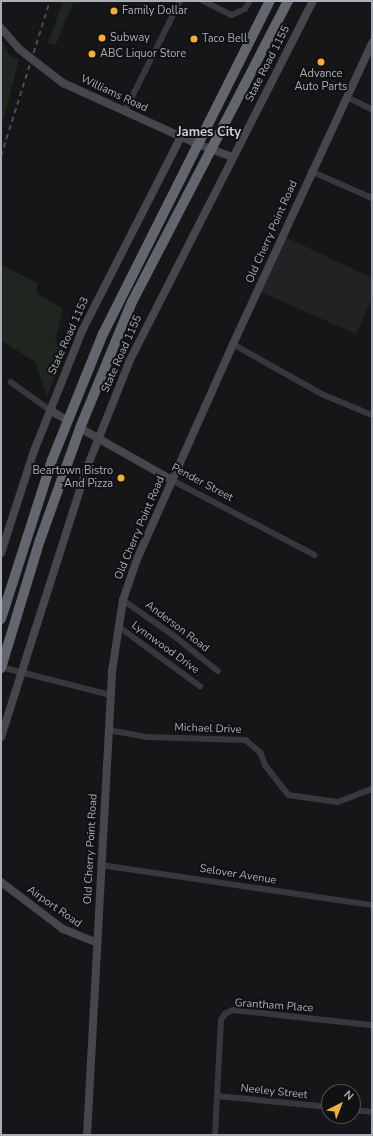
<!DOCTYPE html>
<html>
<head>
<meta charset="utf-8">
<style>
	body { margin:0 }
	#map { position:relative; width:373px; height:1136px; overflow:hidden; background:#161618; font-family:"Nunito Sans",sans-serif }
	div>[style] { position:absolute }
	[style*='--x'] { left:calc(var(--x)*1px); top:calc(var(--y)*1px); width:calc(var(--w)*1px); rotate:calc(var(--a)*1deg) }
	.built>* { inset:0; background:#222225 }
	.green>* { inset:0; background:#1e261f }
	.street>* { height:5.5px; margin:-2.75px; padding:0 2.75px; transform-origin:2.75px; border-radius:2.75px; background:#37383d }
	.secondary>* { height:8px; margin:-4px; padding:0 4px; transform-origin:4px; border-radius:4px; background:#45474d }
	.highway>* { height:10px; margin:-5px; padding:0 5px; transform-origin:5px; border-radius:5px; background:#63666e }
	.rail>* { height:2px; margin-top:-1px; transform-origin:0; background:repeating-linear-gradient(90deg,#4a4c52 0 5px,transparent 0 9px) }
	.dots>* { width:11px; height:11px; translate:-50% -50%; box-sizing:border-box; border:2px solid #111113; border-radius:50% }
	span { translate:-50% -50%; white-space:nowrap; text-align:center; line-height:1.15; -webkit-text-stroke:4px #111113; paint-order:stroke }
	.poi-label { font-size:11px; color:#a8adb8 }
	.left { translate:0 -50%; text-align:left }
	.right { translate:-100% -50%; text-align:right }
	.street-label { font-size:11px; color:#a8adb8 }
	.quarter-label { font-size:13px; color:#c9ccd4; font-weight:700 }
	.frame { position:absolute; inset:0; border:2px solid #a8adb8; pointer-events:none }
	.north { position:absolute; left:321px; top:1084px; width:40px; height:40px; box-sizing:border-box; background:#111113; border:1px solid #4d4f55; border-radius:50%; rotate:42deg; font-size:11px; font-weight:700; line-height:16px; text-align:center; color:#a8adb8 }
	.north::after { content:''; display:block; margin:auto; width:14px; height:18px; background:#f2b134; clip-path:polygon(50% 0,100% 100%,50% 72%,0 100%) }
</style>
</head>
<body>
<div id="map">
	<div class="built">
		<div style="clip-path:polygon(1px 39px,10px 56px,1px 85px)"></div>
		<div style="clip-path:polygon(285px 237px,372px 278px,372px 298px,356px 334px,261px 292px)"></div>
	</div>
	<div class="green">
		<div style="clip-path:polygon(63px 1px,74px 1px,56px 44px,48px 43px)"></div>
		<div style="clip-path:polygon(10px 56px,19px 59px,1px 130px,1px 61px)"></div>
		<div style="clip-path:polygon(1px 265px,37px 283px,37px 293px,63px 309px,55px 342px,67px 347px,47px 396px,35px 362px,1px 340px)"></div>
	</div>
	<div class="street">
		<div style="--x:204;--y:1;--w:31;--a:27"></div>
		<div style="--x:232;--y:15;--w:14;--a:-25"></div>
		<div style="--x:245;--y:9;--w:9;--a:-58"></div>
		<div style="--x:347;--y:97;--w:28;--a:26"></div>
		<div style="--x:125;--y:111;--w:123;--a:-63.4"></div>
		<div style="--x:311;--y:171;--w:67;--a:23.9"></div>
		<div style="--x:233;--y:344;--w:102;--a:29.3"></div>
		<div style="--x:322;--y:394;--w:54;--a:22.8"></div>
		<div style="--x:11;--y:382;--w:48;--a:35.7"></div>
		<div style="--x:172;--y:480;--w:161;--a:27.7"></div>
		<div style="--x:123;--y:600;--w:60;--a:34.8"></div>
		<div style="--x:172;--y:634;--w:59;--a:38.8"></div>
		<div style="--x:118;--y:626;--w:102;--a:36.2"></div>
		<div style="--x:1;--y:667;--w:113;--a:14.4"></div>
		<div style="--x:108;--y:730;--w:39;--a:10"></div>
		<div style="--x:146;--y:737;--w:100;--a:1.7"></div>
		<div style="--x:246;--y:740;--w:20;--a:41"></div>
		<div style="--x:261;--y:753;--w:14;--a:69"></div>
		<div style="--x:266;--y:766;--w:37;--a:52"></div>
		<div style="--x:289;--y:795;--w:6;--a:9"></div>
		<div style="--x:295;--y:796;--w:43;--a:7.9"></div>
		<div style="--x:338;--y:802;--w:36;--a:-21"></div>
		<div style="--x:101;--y:865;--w:274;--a:8.4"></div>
		<div style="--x:217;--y:1096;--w:113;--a:5.6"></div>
		<div style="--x:353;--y:1110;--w:19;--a:6"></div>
		<div style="--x:215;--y:1135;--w:115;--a:-87"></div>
		<div style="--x:221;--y:1020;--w:7;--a:-56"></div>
		<div style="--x:225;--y:1014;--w:9;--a:-27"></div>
		<div style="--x:233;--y:1010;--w:140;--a:6.2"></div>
	</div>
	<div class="secondary">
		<div style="--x:1;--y:28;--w:28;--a:49"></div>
		<div style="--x:19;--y:49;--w:56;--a:37.7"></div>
		<div style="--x:63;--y:83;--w:147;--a:24.5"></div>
		<div style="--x:197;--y:144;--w:37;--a:20"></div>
		<div style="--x:50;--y:410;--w:21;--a:31"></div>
		<div style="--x:80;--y:428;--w:106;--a:29.5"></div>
		<div style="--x:1;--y:553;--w:107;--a:-72.1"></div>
		<div style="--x:34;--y:451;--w:129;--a:-68.2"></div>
		<div style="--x:82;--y:331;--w:218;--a:-63"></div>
		<div style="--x:1;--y:737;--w:286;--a:-72.3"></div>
		<div style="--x:88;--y:465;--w:113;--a:-68.2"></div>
		<div style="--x:130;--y:360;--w:403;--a:-63"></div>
		<div style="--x:1;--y:882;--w:78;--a:37.2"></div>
		<div style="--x:63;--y:929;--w:37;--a:22"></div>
		<div style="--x:87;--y:1135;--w:465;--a:-86.9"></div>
		<div style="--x:112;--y:671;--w:72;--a:-81.2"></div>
		<div style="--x:123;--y:600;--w:43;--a:-71.1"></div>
		<div style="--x:137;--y:559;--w:235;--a:-65.9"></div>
		<div style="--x:233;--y:344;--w:332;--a:-65.2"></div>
	</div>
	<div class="highway">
		<div style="--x:1;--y:619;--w:167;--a:-72.2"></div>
		<div style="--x:52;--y:460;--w:136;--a:-68"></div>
		<div style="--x:103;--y:334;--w:373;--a:-63.4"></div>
		<div style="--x:1;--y:668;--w:134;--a:-73.1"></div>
		<div style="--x:40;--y:540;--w:119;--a:-70.3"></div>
		<div style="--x:80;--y:428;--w:136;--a:-67.6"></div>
		<div style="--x:132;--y:302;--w:339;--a:-62.6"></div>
	</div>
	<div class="rail">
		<div style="--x:1;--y:156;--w:163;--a:-72.5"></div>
	</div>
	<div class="dots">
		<div style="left:114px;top:11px;background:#f2b134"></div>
		<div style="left:102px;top:38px;background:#f2b134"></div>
		<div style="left:194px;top:39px;background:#f2b134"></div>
		<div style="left:92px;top:54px;background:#f2b134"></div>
		<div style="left:321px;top:62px;background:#f2b134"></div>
		<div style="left:121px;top:478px;background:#f2b134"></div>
	</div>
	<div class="poi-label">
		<span class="left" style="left:122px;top:11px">Family Dollar</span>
		<span class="left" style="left:110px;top:38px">Subway</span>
		<span class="left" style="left:202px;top:39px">Taco Bell</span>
		<span class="left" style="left:100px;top:54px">ABC Liquor Store</span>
		<span style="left:321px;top:81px">Advance<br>Auto Parts</span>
		<span class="right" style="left:113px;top:478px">Beartown Bistro<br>And Pizza</span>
	</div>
	<div class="street-label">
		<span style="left:268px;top:64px;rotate:-63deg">State Road 1155</span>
		<span style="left:114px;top:94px;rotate:25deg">Williams Road</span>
		<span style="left:272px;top:232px;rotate:-66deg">Old Cherry Point Road</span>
		<span style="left:69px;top:336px;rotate:-66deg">State Road 1153</span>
		<span style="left:122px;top:354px;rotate:-66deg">State Road 1155</span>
		<span style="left:202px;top:483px;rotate:28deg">Pender Street</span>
		<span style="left:140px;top:528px;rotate:-67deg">Old Cherry Point Road</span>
		<span style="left:177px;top:627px;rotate:37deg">Anderson Road</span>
		<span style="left:165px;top:648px;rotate:36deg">Lynnwood Drive</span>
		<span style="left:208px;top:729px;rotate:2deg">Michael Drive</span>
		<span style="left:91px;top:849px;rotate:-87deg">Old Cherry Point Road</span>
		<span style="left:238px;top:875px;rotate:9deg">Selover Avenue</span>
		<span style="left:54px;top:907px;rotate:35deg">Airport Road</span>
		<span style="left:274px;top:1006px;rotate:4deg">Grantham Place</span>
		<span style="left:274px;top:1092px;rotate:6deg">Neeley Street</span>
	</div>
	<div class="quarter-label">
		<span style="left:209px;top:132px">James City</span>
	</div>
	<div class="frame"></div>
	<div class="north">N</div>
</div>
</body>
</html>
